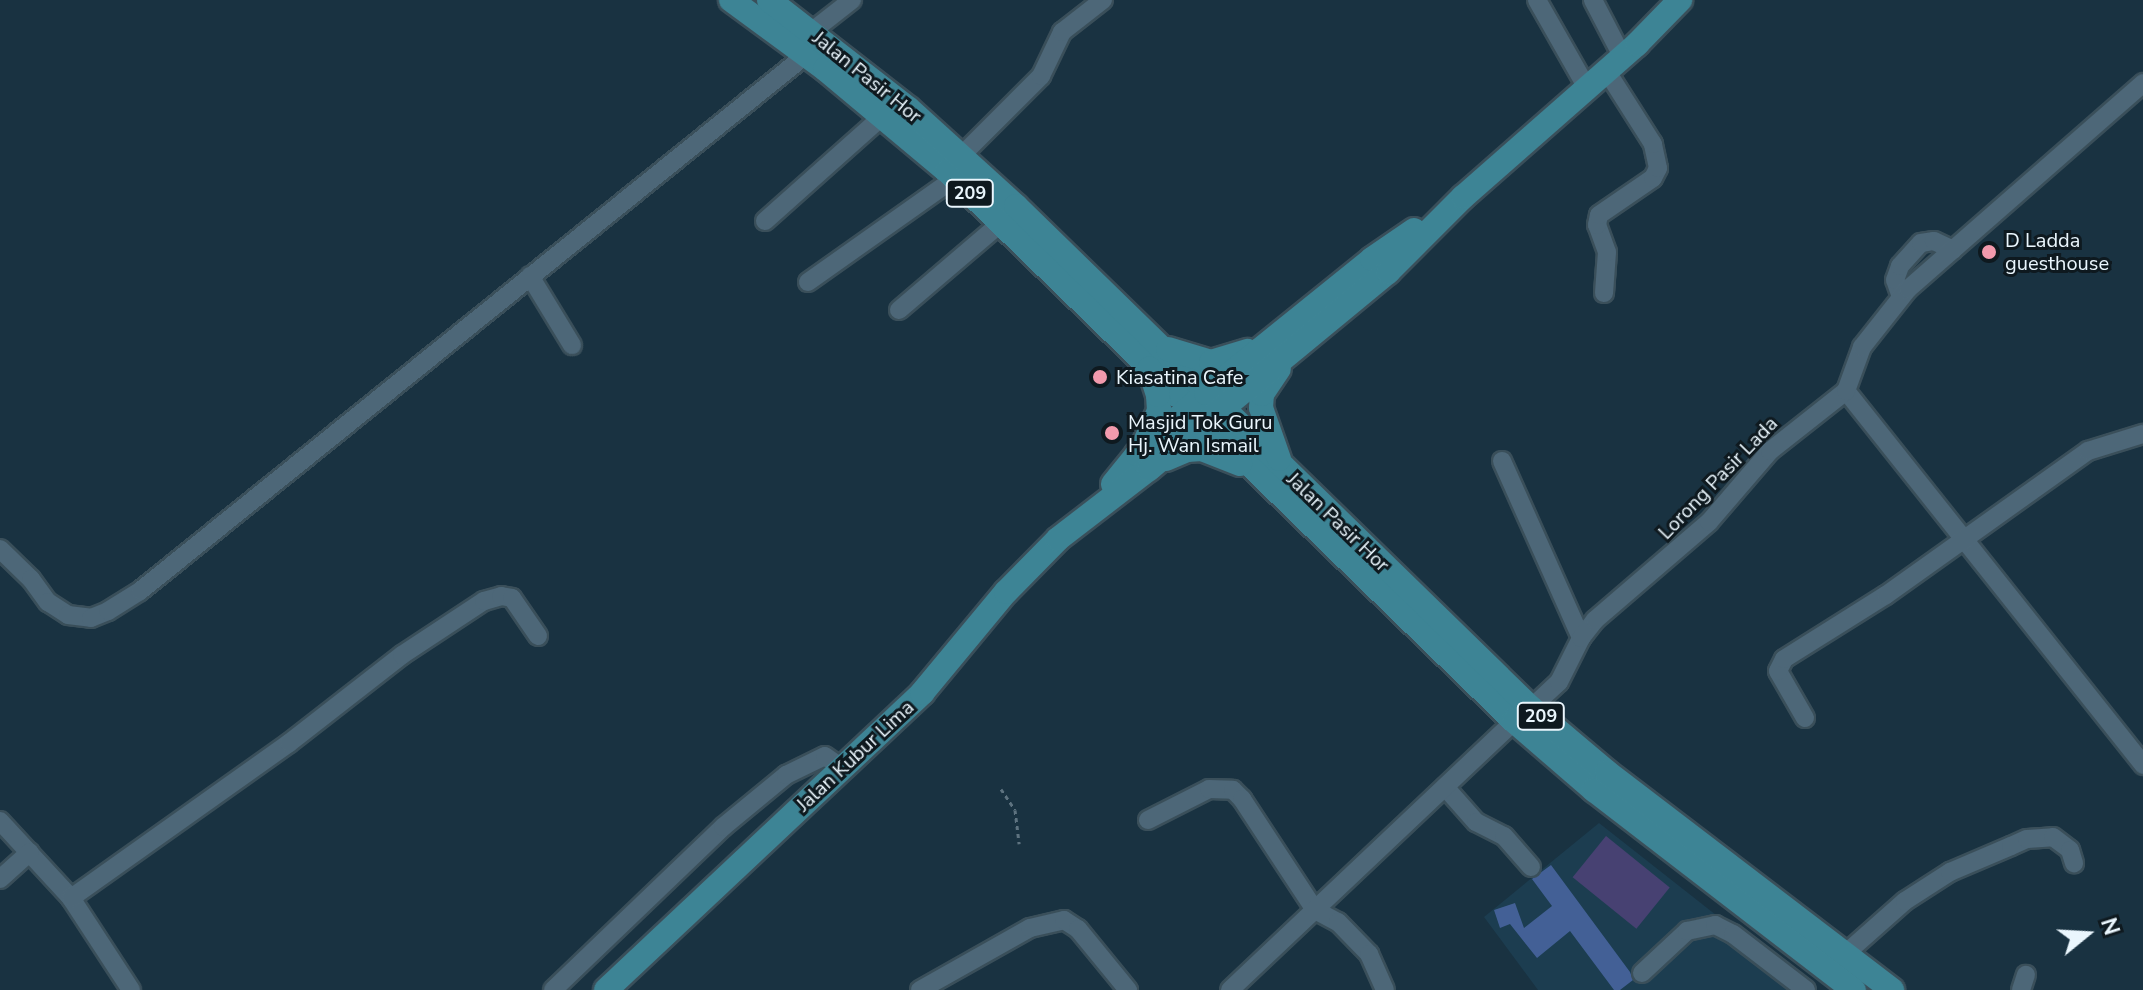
<!DOCTYPE html>
<html>
<head>
<meta charset="utf-8">
<style>
	body { margin:0 }
	#map { position:relative; width:2143px; height:990px; overflow:hidden; background:#193241; font-family:"Nunito Sans",sans-serif }
	div>[style] { position:absolute }
	[style*='--x'] { left:calc(var(--x)*1px); top:calc(var(--y)*1px); width:calc(var(--w)*1px); rotate:calc(var(--a)*1deg) }
	.built>* { inset:0; background:#1c3d50 }
	.green>* { inset:0; background:#474172; transform-origin:0 0 }
	.building>* { inset:0; background:#436096 }
	.path>* { height:3px; margin-top:-1.5px; transform-origin:0; background:repeating-linear-gradient(90deg,#5e7380 0 4px,transparent 0 8px) }
	.roads { filter:drop-shadow(2px 0 #3a4f5a) drop-shadow(-2px 0 #3a4f5a) drop-shadow(0 2px #3a4f5a) drop-shadow(0 -2px #3a4f5a) }
	.minor>* { height:18px; margin:-9px; padding:0 9px; transform-origin:9px; border-radius:9px; background:#4d6778 }
	.major>* { height:24px; margin:-12px; padding:0 12px; transform-origin:12px; border-radius:12px; background:#3d8495 }
	.dots>* { width:22px; height:22px; translate:-50% -50%; box-sizing:border-box; border:4px solid #0e191f; border-radius:50% }
	span { translate:-50% -50%; white-space:nowrap; text-align:center; line-height:1.15; -webkit-text-stroke:6px #0e191f; paint-order:stroke }
	.shield-label span { padding:2px 6px; background:#0e191f; border:2px solid; border-radius:6px; -webkit-text-stroke-width:0 }
	.shield-label { font-size:18px; color:#eaf6fd; font-weight:700 }
	.street-label { font-size:20px; color:#eaf6fd }
	.poi-label { font-size:20px; color:#eaf6fd }
	.left { translate:0 -50%; text-align:left }
	.north { position:absolute; left:2047px; top:894px; width:80px; height:80px; -webkit-text-stroke:6px #0e191f; paint-order:stroke; rotate:72deg; font-size:22px; font-weight:700; line-height:32px; text-align:center; color:#eaf6fd }
	.north::after { content:''; display:block; margin:auto; width:28px; height:36px; background:#eaf6fd; clip-path:polygon(50% 0,100% 100%,50% 72%,0 100%) }
</style>
</head>
<body>
<div id="map">
	<div class="built">
		<div style="clip-path:polygon(1599px 823px,1716px 915px,1814px 990px,1538px 990px,1484px 917px)"></div>
	</div>
	<div class="green">
		<div style="left:1606px;top:836px;width:82px;height:53px;rotate:39deg"></div>
	</div>
	<div class="building">
		<div style="clip-path:polygon(1551px 865px,1630px 972px,1633px 980px,1620px 990px,1614px 990px,1570px 931px,1537px 958px,1510px 924px,1500px 928px,1494px 910px,1515px 903px,1524px 928px,1552px 906px,1532px 879px)"></div>
	</div>
	<div class="path">
		<div style="--x:1001;--y:789;--w:25;--a:56"></div>
		<div style="--x:1015;--y:810;--w:34;--a:83"></div>
	</div>
	<div class="roads">
		<div class="minor">
			<div style="--x:1537;--y:0;--w:101;--a:60.4"></div>
			<div style="--x:1593;--y:0;--w:63;--a:62.6"></div>
			<div style="--x:811;--y:32;--w:52;--a:-38"></div>
			<div style="--x:962;--y:155;--w:112;--a:-45"></div>
			<div style="--x:1041;--y:76;--w:49;--a:-64.5"></div>
			<div style="--x:1062;--y:32;--w:52;--a:-38"></div>
			<div style="--x:765;--y:221;--w:158;--a:-41.7"></div>
			<div style="--x:530;--y:276;--w:81;--a:58.7"></div>
			<div style="--x:808;--y:282;--w:180;--a:-35.3"></div>
			<div style="--x:1604;--y:293;--w:41;--a:-85.8"></div>
			<div style="--x:1607;--y:252;--w:29;--a:-110"></div>
			<div style="--x:1597;--y:225;--w:10;--a:-79"></div>
			<div style="--x:1599;--y:215;--w:65;--a:-34.4"></div>
			<div style="--x:1653;--y:178;--w:11;--a:-63"></div>
			<div style="--x:1658;--y:168;--w:25;--a:-102"></div>
			<div style="--x:1653;--y:144;--w:88;--a:-122.4"></div>
			<div style="--x:1901;--y:297;--w:18;--a:-109"></div>
			<div style="--x:1895;--y:280;--w:15;--a:-70"></div>
			<div style="--x:1900;--y:266;--w:31;--a:-48"></div>
			<div style="--x:1921;--y:243;--w:13;--a:-9"></div>
			<div style="--x:1934;--y:241;--w:21;--a:25"></div>
			<div style="--x:899;--y:310;--w:135;--a:-40.5"></div>
			<div style="--x:1846;--y:391;--w:478;--a:51.5"></div>
			<div style="--x:1502;--y:461;--w:194;--a:65.9"></div>
			<div style="--x:0;--y:549;--w:43;--a:44.1"></div>
			<div style="--x:31;--y:579;--w:29;--a:54"></div>
			<div style="--x:48;--y:602;--w:24;--a:33"></div>
			<div style="--x:68;--y:615;--w:23;--a:7"></div>
			<div style="--x:91;--y:618;--w:18;--a:-22"></div>
			<div style="--x:108;--y:611;--w:38;--a:-32"></div>
			<div style="--x:140;--y:591;--w:855;--a:-38.83"></div>
			<div style="--x:1531;--y:708;--w:38;--a:-43"></div>
			<div style="--x:1559;--y:682;--w:49;--a:-63.4"></div>
			<div style="--x:1581;--y:638;--w:23;--a:-52"></div>
			<div style="--x:1595;--y:620;--w:150;--a:-40.7"></div>
			<div style="--x:1709;--y:522;--w:94;--a:-49.3"></div>
			<div style="--x:1770;--y:451;--w:97;--a:-38.3"></div>
			<div style="--x:1846;--y:391;--w:47;--a:-70"></div>
			<div style="--x:1862;--y:347;--w:74;--a:-51.6"></div>
			<div style="--x:1908;--y:289;--w:313;--a:-41.2"></div>
			<div style="--x:1805;--y:718;--w:54;--a:-119.9"></div>
			<div style="--x:1778;--y:671;--w:13;--a:-63"></div>
			<div style="--x:1784;--y:659;--w:120;--a:-32.1"></div>
			<div style="--x:1886;--y:595;--w:248;--a:-35.5"></div>
			<div style="--x:2088;--y:451;--w:58;--a:-17.2"></div>
			<div style="--x:1445;--y:787;--w:47;--a:48.5"></div>
			<div style="--x:1476;--y:822;--w:31;--a:27"></div>
			<div style="--x:1504;--y:836;--w:41;--a:48.9"></div>
			<div style="--x:1148;--y:820;--w:68;--a:-26.9"></div>
			<div style="--x:1209;--y:789;--w:24;--a:2"></div>
			<div style="--x:1233;--y:790;--w:13;--a:45"></div>
			<div style="--x:1242;--y:799;--w:133;--a:56.7"></div>
			<div style="--x:1315;--y:910;--w:26;--a:28"></div>
			<div style="--x:1338;--y:922;--w:45;--a:45.9"></div>
			<div style="--x:1369;--y:954;--w:39;--a:66"></div>
			<div style="--x:0;--y:821;--w:105;--a:47.3"></div>
			<div style="--x:71;--y:898;--w:110;--a:56.9"></div>
			<div style="--x:0;--y:879;--w:40;--a:-42"></div>
			<div style="--x:71;--y:898;--w:267;--a:-35.4"></div>
			<div style="--x:289;--y:743;--w:143;--a:-37.9"></div>
			<div style="--x:402;--y:655;--w:98;--a:-33.4"></div>
			<div style="--x:484;--y:601;--w:18;--a:-16"></div>
			<div style="--x:501;--y:596;--w:11;--a:10"></div>
			<div style="--x:512;--y:598;--w:46;--a:55.6"></div>
			<div style="--x:1844;--y:955;--w:81;--a:-41.5"></div>
			<div style="--x:1905;--y:901;--w:54;--a:-32.8"></div>
			<div style="--x:1950;--y:872;--w:66;--a:-23.1"></div>
			<div style="--x:2011;--y:846;--w:17;--a:-24"></div>
			<div style="--x:2027;--y:839;--w:26;--a:-4"></div>
			<div style="--x:2053;--y:837;--w:21;--a:37"></div>
			<div style="--x:2070;--y:850;--w:14;--a:73"></div>
			<div style="--x:1642;--y:973;--w:62;--a:-43"></div>
			<div style="--x:1687;--y:931;--w:29;--a:-12"></div>
			<div style="--x:1715;--y:925;--w:20;--a:27"></div>
			<div style="--x:1733;--y:934;--w:92;--a:37.5"></div>
			<div style="--x:553;--y:990;--w:236;--a:-43.8"></div>
			<div style="--x:723;--y:827;--w:82;--a:-39.5"></div>
			<div style="--x:786;--y:775;--w:43;--a:-26"></div>
			<div style="--x:825;--y:756;--w:21;--a:35"></div>
			<div style="--x:920;--y:990;--w:126;--a:-29.4"></div>
			<div style="--x:1030;--y:928;--w:35;--a:-13"></div>
			<div style="--x:1064;--y:920;--w:17;--a:33"></div>
			<div style="--x:1078;--y:929;--w:79;--a:50.7"></div>
			<div style="--x:1230;--y:990;--w:391;--a:-43.4"></div>
			<div style="--x:2021;--y:990;--w:16;--a:-72"></div>
		</div>
		<div class="major">
			<div style="--x:731;--y:0;--w:117;--a:36.3"></div>
			<div style="--x:825;--y:69;--w:159;--a:39.9"></div>
			<div style="--x:947;--y:171;--w:790;--a:44.13"></div>
			<div style="--x:1514;--y:721;--w:106;--a:40.8"></div>
			<div style="--x:1594;--y:790;--w:328;--a:37.6"></div>
			<div style="--x:769;--y:0;--w:177;--a:37.9"></div>
			<div style="--x:909;--y:109;--w:144;--a:42.2"></div>
			<div style="--x:1016;--y:206;--w:719;--a:44.27"></div>
			<div style="--x:1531;--y:708;--w:99;--a:40.1"></div>
			<div style="--x:1607;--y:772;--w:359;--a:37.4"></div>
			<div style="--x:1168;--y:349;--w:45;--a:16.8"></div>
			<div style="--x:1211;--y:362;--w:38;--a:-17"></div>
			<div style="--x:1145;--y:442;--w:35;--a:-66"></div>
			<div style="--x:1159;--y:410;--w:15;--a:-94"></div>
			<div style="--x:1158;--y:395;--w:28;--a:-108"></div>
			<div style="--x:1166;--y:459;--w:23;--a:-23"></div>
			<div style="--x:1187;--y:450;--w:15;--a:-4"></div>
			<div style="--x:1202;--y:449;--w:41;--a:21.5"></div>
			<div style="--x:1279;--y:459;--w:54;--a:-109.4"></div>
			<div style="--x:1261;--y:408;--w:14;--a:-86"></div>
			<div style="--x:1262;--y:394;--w:30;--a:-56"></div>
			<div style="--x:1113;--y:484;--w:38;--a:-51"></div>
			<div style="--x:1137;--y:454;--w:92;--a:-41.5"></div>
			<div style="--x:1206;--y:393;--w:213;--a:-38.9"></div>
			<div style="--x:1372;--y:259;--w:51;--a:-34.6"></div>
			<div style="--x:606;--y:990;--w:434;--a:-43.2"></div>
			<div style="--x:922;--y:693;--w:131;--a:-50.3"></div>
			<div style="--x:1006;--y:592;--w:74;--a:-45.5"></div>
			<div style="--x:1058;--y:539;--w:115;--a:-37.6"></div>
			<div style="--x:1149;--y:469;--w:310;--a:-39.5"></div>
			<div style="--x:1388;--y:272;--w:106;--a:-45"></div>
			<div style="--x:1463;--y:197;--w:232;--a:-41.3"></div>
			<div style="--x:1637;--y:44;--w:62;--a:-45.7"></div>
		</div>
	</div>
	<div class="dots">
		<div style="left:1989px;top:252px;background:#f29aad"></div>
		<div style="left:1100px;top:377px;background:#f29aad"></div>
		<div style="left:1112px;top:433px;background:#f29aad"></div>
	</div>
	<div class="shield-label">
		<span style="left:970px;top:193px">209</span>
		<span style="left:1541px;top:716px">209</span>
	</div>
	<div class="street-label">
		<span style="left:867px;top:77px;rotate:39deg">Jalan Pasir Hor</span>
		<span style="left:1718px;top:478px;rotate:-46deg">Lorong Pasir Lada</span>
		<span style="left:1338px;top:522px;rotate:44deg">Jalan Pasir Hor</span>
		<span style="left:855px;top:756px;rotate:-43deg">Jalan Kubur Lima</span>
	</div>
	<div class="poi-label">
		<span class="left" style="left:2005px;top:252px">D Ladda<br>guesthouse</span>
		<span class="left" style="left:1116px;top:377px">Kiasatina Cafe</span>
		<span class="left" style="left:1128px;top:434px">Masjid Tok Guru<br>Hj. Wan Ismail</span>
	</div>
	<div class="north">N</div>
</div>
</body>
</html>
